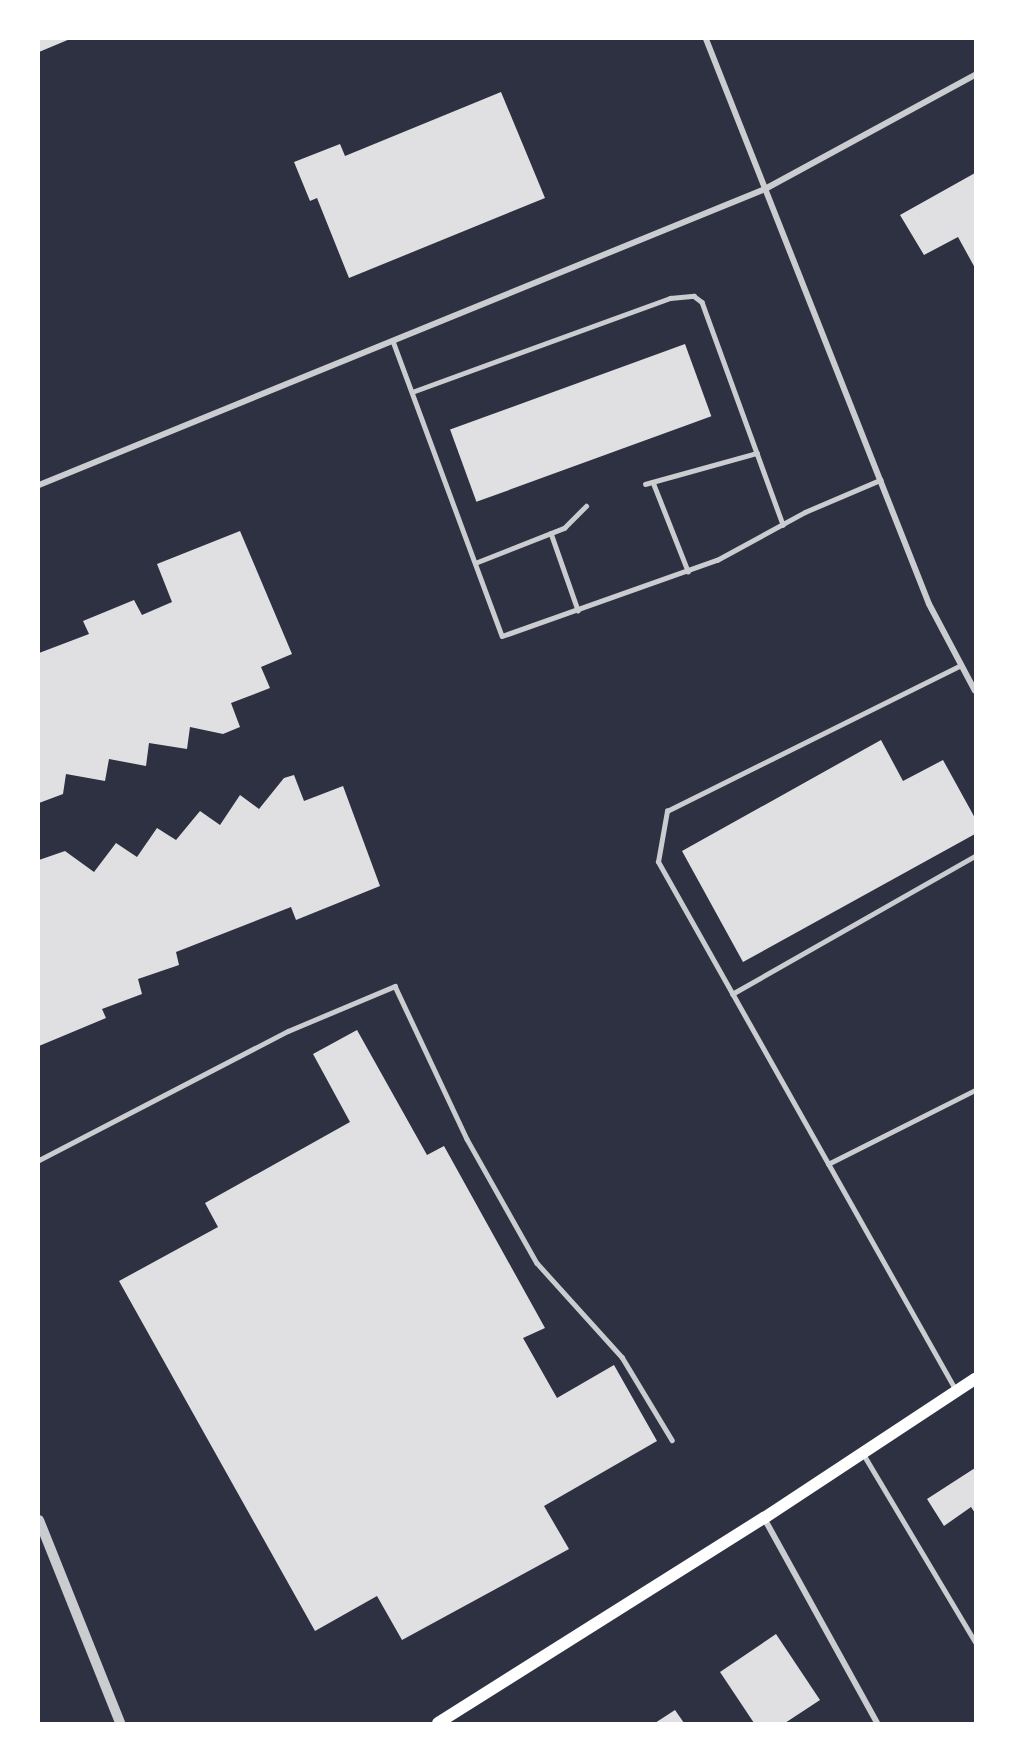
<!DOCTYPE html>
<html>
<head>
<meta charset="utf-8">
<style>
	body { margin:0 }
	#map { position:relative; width:1014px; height:1762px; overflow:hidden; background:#2d3142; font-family:"DM Sans",sans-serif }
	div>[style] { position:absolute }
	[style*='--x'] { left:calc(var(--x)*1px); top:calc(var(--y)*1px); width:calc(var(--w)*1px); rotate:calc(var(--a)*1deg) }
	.building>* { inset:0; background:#e0e0e3; transform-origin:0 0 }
	.service>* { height:4.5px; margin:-2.25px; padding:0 2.25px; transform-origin:2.25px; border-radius:2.25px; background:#caccd0 }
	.minor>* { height:6px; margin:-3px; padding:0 3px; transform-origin:3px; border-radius:3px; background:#caccd0 }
	.tertiary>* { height:10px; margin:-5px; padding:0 5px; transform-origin:5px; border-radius:5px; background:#caccd0 }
	.secondary>* { height:12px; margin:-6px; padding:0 6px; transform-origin:6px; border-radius:6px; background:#fff }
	span { translate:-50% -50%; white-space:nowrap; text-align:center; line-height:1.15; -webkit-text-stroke:6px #fff; paint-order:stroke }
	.frame { position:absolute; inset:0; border:40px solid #fff; pointer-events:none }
</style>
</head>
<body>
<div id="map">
	<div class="building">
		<div style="clip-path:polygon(39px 39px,70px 39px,39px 52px)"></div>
		<div style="clip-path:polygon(501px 92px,545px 198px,349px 278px,317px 198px,310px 201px,294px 162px,340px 144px,345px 156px)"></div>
		<div style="clip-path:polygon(975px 173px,975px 268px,958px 237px,924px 255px,900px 215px)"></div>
		<div style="left:685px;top:344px;width:77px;height:250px;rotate:70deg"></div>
		<div style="clip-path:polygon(240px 531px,292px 654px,261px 667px,270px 688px,231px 703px,240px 727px,223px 734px,190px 727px,187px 749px,149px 743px,146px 766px,109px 759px,105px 781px,66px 774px,63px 794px,39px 803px,39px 653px,89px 634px,83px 621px,134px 600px,142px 615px,172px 602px,157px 564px)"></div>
		<div style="clip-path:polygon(881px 740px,903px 781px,943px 760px,975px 818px,975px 834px,743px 962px,682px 851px)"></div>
		<div style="clip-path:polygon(294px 775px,304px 801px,343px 786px,380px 886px,296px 920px,291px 907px,176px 952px,179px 965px,138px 979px,142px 994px,102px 1009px,106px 1018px,39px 1046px,39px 860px,65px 851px,94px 872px,116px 843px,137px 857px,157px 828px,176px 840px,200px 811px,220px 825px,240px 795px,259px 809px,284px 778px)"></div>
		<div style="clip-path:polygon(357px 1030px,427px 1155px,444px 1146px,545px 1328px,523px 1338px,557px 1398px,614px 1365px,657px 1441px,544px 1506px,569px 1549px,402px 1640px,377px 1596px,315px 1631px,119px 1281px,218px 1227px,205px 1203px,350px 1122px,313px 1054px)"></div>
		<div style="clip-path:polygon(975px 1468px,975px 1513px,971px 1507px,944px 1526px,927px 1499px)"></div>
		<div style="clip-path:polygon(776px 1634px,820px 1700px,785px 1723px,754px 1723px,720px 1672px)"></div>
		<div style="clip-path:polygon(675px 1710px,684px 1723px,655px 1723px)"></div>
	</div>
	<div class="service">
		<div style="--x:393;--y:341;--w:314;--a:69.7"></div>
		<div style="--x:502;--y:636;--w:228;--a:-19.5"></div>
		<div style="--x:717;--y:560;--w:100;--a:-28.6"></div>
		<div style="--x:805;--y:512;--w:82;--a:-23.1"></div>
		<div style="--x:412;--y:392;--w:275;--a:-20"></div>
		<div style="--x:670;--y:298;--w:24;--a:-5"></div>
		<div style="--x:694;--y:296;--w:10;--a:37"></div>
		<div style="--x:702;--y:302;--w:237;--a:70"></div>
		<div style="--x:653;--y:482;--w:96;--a:68.5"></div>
		<div style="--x:645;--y:484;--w:116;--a:-15.5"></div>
		<div style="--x:551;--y:533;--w:82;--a:70.7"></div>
		<div style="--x:475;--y:563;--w:96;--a:-21.5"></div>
		<div style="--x:564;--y:528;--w:31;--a:-45"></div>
		<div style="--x:732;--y:994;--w:279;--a:-29.6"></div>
		<div style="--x:39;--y:1160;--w:280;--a:-27.4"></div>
		<div style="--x:288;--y:1031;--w:116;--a:-22.8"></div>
		<div style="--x:395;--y:986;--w:169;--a:64.8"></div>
		<div style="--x:467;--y:1139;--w:142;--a:60.6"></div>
		<div style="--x:537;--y:1263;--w:127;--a:47.9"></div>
		<div style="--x:622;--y:1357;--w:97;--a:58.9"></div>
		<div style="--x:828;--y:1164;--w:165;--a:-26.7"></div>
		<div style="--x:956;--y:1391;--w:607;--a:-119.39"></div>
		<div style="--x:658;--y:862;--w:52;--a:-80"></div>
		<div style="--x:667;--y:811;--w:328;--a:-26.4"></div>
		<div style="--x:864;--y:1455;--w:217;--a:59.2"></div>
	</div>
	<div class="minor">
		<div style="--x:706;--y:39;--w:607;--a:68.46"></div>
		<div style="--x:929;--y:604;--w:98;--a:62.1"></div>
		<div style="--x:39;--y:485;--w:784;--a:-22.18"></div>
		<div style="--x:765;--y:189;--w:239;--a:-28.5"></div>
		<div style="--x:764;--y:1518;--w:234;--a:61.1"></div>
	</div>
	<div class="tertiary">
		<div style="--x:39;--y:1520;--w:219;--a:68.2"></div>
	</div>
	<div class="secondary">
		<div style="--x:438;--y:1723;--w:385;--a:-32.2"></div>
		<div style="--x:764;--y:1518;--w:253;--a:-33.4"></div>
	</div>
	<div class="frame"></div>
</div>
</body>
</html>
